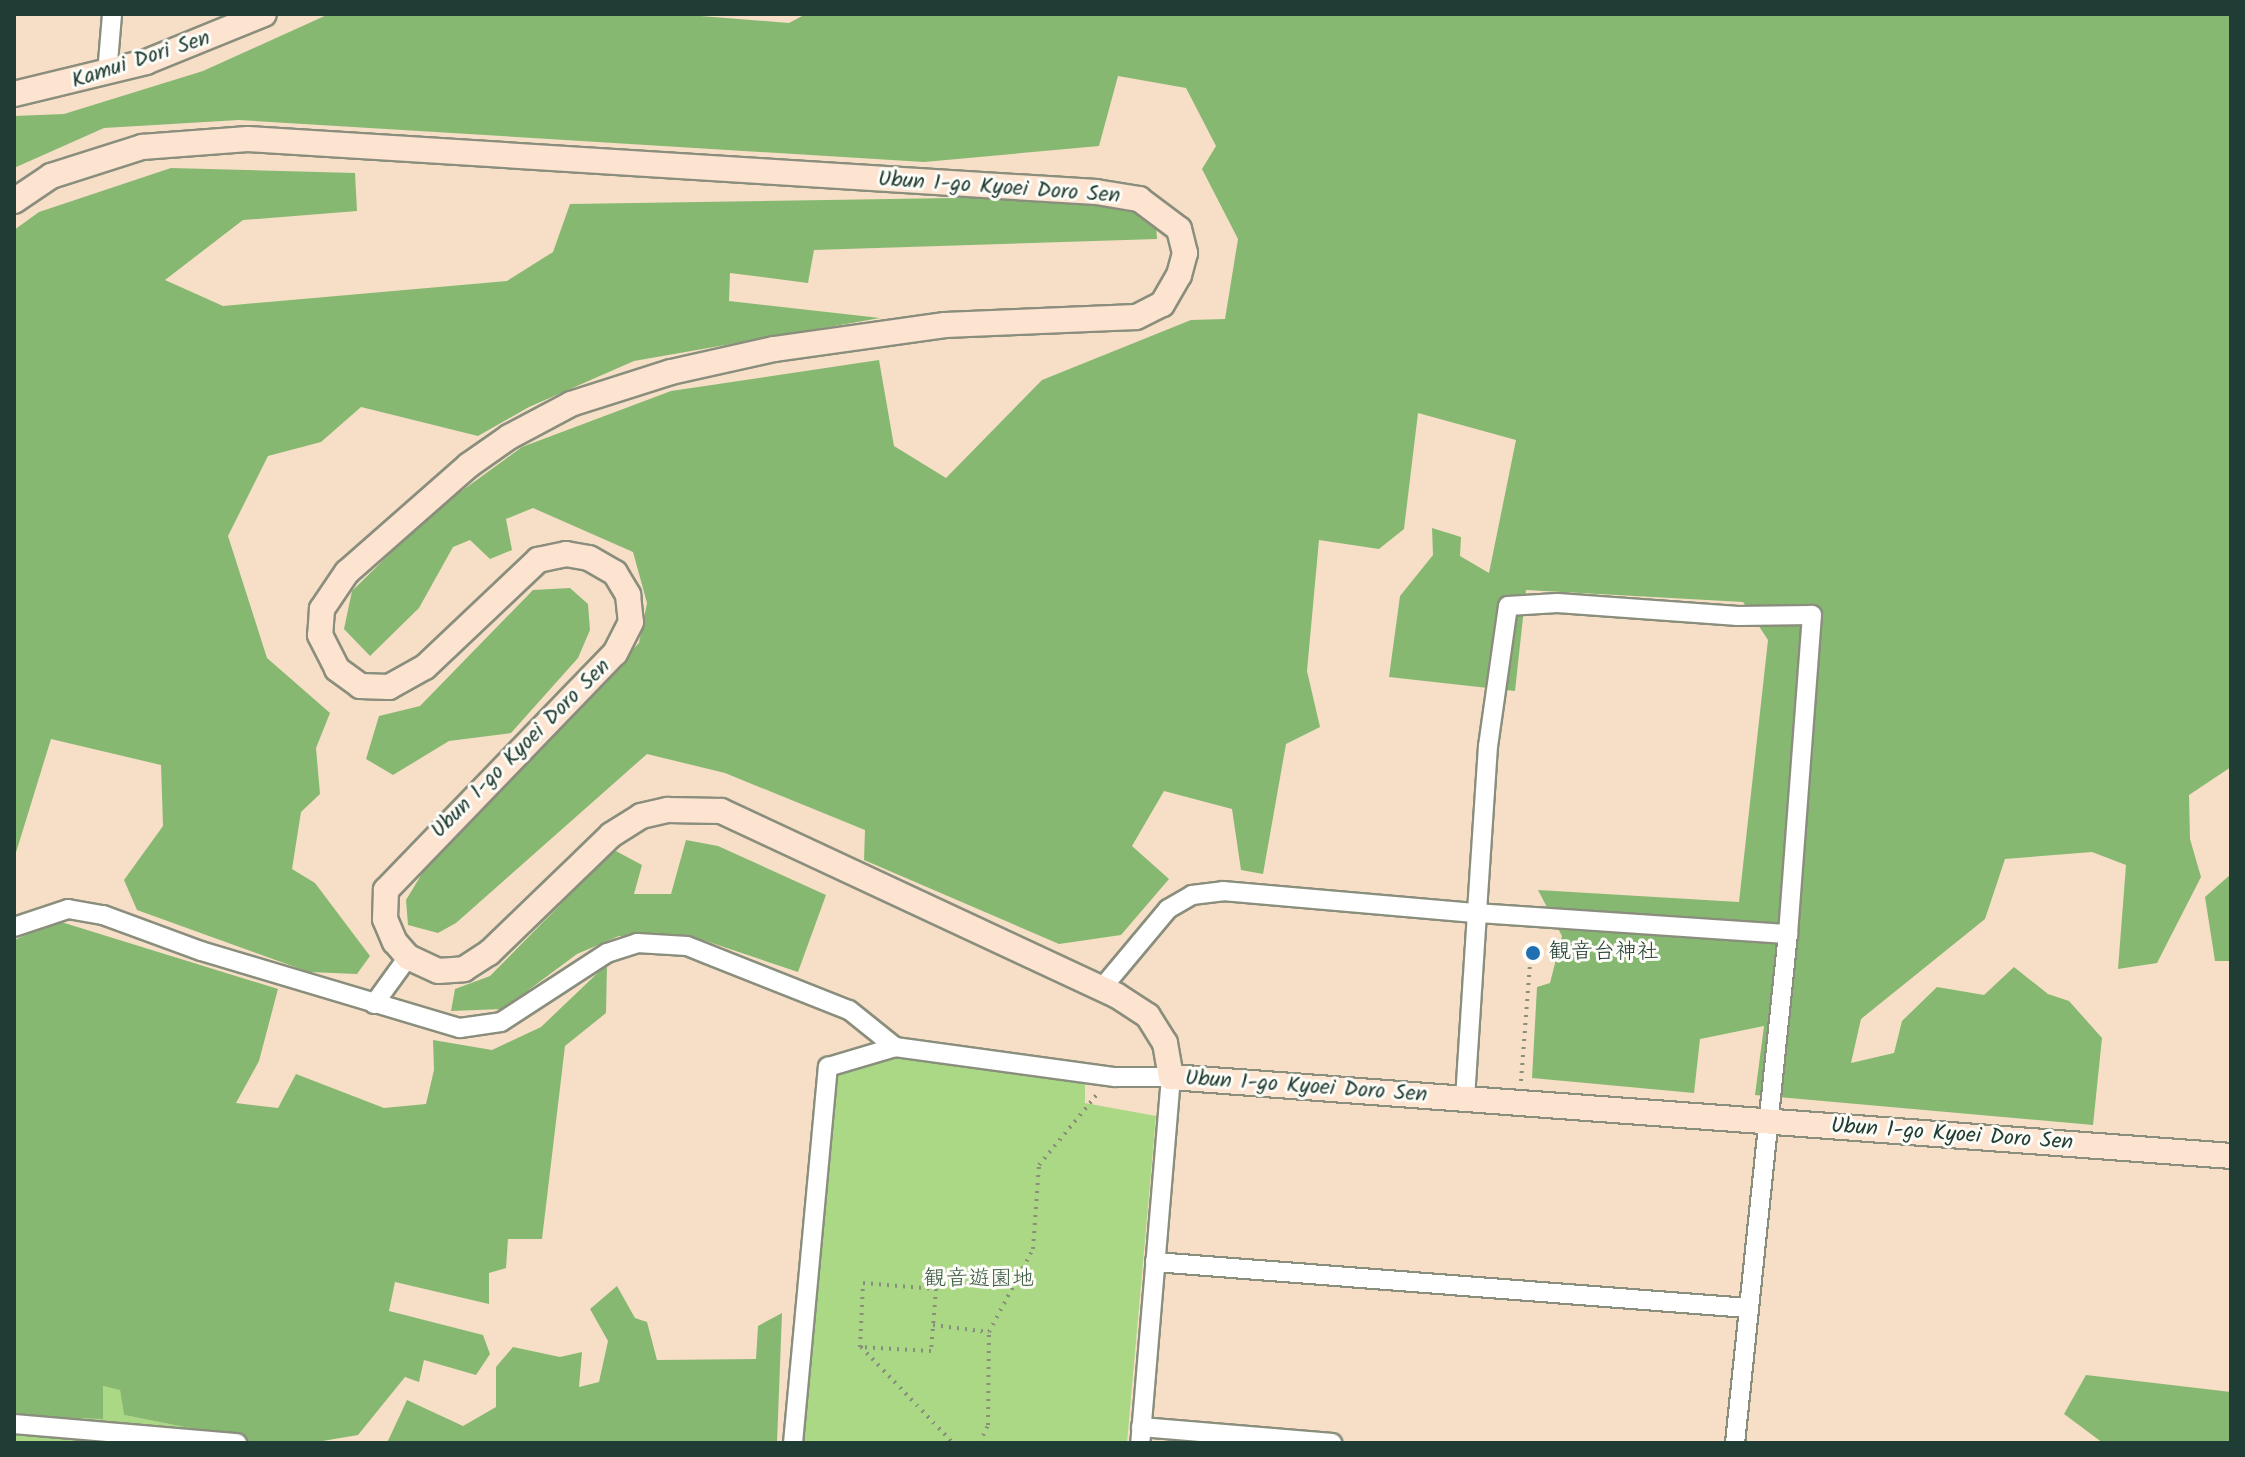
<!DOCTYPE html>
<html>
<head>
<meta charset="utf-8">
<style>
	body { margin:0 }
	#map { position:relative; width:2245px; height:1457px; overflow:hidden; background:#f6dfc6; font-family:Kalam,"Klee One",sans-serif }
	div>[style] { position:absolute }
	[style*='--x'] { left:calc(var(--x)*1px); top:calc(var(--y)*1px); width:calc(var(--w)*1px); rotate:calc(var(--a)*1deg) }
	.green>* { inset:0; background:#aad885 }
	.forest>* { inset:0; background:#87b872 }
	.path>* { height:4px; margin-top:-2px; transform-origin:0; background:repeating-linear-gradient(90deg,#8a8e7d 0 2px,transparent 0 8px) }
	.roads { filter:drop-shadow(2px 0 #8a8e7d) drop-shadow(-2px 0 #8a8e7d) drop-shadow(0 2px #8a8e7d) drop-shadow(0 -2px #8a8e7d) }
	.street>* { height:18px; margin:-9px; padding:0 9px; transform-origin:9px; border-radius:9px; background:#fff }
	.secondary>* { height:24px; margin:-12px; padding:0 12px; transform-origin:12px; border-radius:12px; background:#fde4d1 }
	.dots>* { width:22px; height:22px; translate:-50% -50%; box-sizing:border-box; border:4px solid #fdfcf7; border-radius:50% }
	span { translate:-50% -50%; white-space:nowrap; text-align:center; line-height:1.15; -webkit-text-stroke:6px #fdfcf7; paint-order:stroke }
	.street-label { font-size:22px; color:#1f3d34 }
	.poi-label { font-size:22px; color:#1f3d34 }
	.left { translate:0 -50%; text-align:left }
	.park-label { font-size:22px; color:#3b5c44 }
	.frame { position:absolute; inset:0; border:16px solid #1f3d34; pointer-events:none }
</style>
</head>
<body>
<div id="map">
	<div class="green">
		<div style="clip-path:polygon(898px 1056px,1085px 1082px,1085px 1103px,1156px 1116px,1127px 1443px,803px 1443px,835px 1073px)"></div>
		<div style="clip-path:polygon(102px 1386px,120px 1389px,124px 1415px,196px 1429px,196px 1443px,14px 1442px,14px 1416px,102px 1419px)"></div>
	</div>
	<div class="forest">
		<div style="clip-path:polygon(329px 14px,675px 14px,789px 23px,806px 14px,2231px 14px,2231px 767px,2189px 795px,2190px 839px,2201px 877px,2157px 963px,2118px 969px,2126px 865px,2092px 852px,2005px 859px,1985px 919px,1861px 1019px,1851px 1063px,1894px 1053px,1902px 1021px,1937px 987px,1984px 995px,2014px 967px,2048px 994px,2069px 1001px,2102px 1038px,2093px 1125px,1755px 1095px,1764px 1026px,1700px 1039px,1694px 1093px,1532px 1078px,1537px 987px,1550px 983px,1562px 936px,1538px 890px,1739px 902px,1768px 640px,1743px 602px,1526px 590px,1515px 691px,1389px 677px,1400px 596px,1433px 555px,1432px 528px,1461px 537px,1460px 556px,1489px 573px,1516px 440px,1418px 413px,1404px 529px,1379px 549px,1319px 540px,1307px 671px,1320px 727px,1286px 744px,1263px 874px,1241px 870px,1232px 809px,1164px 791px,1132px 846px,1169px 879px,1121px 935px,1059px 944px,864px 860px,865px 830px,725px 773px,647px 754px,456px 923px,438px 933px,408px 925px,406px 900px,432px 857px,639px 643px,647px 603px,633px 552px,533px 508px,506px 519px,512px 550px,490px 559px,470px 540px,453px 547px,419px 608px,370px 656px,344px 629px,352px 591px,430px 514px,522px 447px,671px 391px,879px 360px,894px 446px,946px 478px,1042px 380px,1191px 320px,1225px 319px,1238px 239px,1202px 169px,1216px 146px,1186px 88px,1118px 76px,1099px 146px,924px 162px,239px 120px,104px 128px,14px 168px,14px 116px,64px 114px,203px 71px)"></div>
		<div style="clip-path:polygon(171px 168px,355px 173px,357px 211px,243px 220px,165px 280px,223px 306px,507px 281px,553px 252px,570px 204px,1154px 195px,1157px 239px,814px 250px,808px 283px,730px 273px,729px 301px,880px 318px,634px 361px,529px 407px,478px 436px,361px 407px,321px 442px,268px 456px,228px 536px,267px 658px,330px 713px,316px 748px,320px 794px,301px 812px,292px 869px,315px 883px,370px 956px,357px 974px,309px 972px,137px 910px,124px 880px,163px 826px,161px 765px,51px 739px,14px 859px,14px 230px,39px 212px)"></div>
		<div style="clip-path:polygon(570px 588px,588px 604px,590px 630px,578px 658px,511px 733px,449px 741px,393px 775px,366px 759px,379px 716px,420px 706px,533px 590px)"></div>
		<div style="clip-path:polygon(686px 840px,718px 846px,826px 895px,798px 972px,700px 939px,619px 936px,577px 954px,503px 1009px,451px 1011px,455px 989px,490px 976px,614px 850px,642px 865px,634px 894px,671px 894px)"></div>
		<div style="clip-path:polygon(2231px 874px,2231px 961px,2215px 961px,2205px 897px)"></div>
		<div style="clip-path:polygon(58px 921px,278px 989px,259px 1061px,236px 1103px,278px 1108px,296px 1074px,384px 1108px,426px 1104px,434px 1070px,433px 1040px,492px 1050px,541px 1027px,607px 964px,606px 1013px,565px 1046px,542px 1239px,508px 1239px,506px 1268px,489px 1273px,489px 1304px,395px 1282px,389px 1311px,483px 1335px,490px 1354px,476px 1375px,424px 1360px,419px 1382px,405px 1377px,358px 1435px,311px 1443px,196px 1443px,195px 1429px,124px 1415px,120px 1390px,103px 1386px,103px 1419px,14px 1416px,14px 940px)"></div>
		<div style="clip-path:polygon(617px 1286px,635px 1318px,647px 1322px,657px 1360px,756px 1359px,758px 1326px,782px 1313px,777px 1443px,387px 1443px,407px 1400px,463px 1426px,496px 1407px,496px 1367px,513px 1347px,560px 1357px,582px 1352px,579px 1387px,599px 1382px,608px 1341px,590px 1309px)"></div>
		<div style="clip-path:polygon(2086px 1375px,2231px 1392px,2231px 1443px,2103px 1443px,2064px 1414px)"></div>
	</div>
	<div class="path">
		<div style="--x:1521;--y:1081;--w:117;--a:-85.6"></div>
		<div style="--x:863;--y:1283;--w:73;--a:4.7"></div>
		<div style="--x:936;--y:1289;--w:62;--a:94.6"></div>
		<div style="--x:931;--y:1351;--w:71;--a:-176.8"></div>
		<div style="--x:860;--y:1347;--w:64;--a:-87.3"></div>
		<div style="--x:933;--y:1325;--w:56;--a:7.1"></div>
		<div style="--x:861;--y:1347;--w:133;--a:46.2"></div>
		<div style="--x:980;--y:1443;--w:20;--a:-66"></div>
		<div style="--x:988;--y:1425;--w:93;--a:-89.4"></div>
		<div style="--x:989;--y:1332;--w:94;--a:-62.1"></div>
		<div style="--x:1033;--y:1249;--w:84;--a:-85.9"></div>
		<div style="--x:1039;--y:1165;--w:94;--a:-50.6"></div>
	</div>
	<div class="roads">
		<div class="street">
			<div style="--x:107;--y:74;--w:60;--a:-85.2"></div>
			<div style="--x:14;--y:927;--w:57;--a:-18.4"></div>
			<div style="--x:68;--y:909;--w:36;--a:10"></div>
			<div style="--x:103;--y:915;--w:104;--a:20.2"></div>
			<div style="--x:201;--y:951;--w:270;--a:16.6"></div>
			<div style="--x:460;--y:1028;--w:41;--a:-8.3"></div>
			<div style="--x:501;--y:1022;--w:126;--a:-33.1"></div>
			<div style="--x:607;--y:953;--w:32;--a:-18"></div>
			<div style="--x:637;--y:943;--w:50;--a:3.4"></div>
			<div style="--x:687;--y:946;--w:174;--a:21.6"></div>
			<div style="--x:849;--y:1010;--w:59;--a:38.8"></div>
			<div style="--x:1102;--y:988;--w:103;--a:-50.1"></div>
			<div style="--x:1168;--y:909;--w:28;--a:-30"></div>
			<div style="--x:1192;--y:895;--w:31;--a:-7"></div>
			<div style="--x:1223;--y:891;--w:255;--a:5"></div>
			<div style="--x:1477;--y:913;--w:185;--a:93.7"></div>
			<div style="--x:374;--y:1004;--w:58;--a:-54.1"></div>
			<div style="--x:1155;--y:1262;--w:594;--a:4.44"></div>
			<div style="--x:14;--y:1424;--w:224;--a:4.9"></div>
			<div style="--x:1141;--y:1427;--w:192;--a:4.8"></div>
			<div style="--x:793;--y:1443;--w:378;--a:-84.7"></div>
			<div style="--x:828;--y:1067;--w:70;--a:-16.6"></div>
			<div style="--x:895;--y:1047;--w:222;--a:7.8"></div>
			<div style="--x:1115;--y:1077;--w:56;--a:0"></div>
			<div style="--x:1171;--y:1077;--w:367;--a:94.8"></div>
			<div style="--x:1735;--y:1443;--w:512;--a:-84.06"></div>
			<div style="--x:1788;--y:934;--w:320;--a:-85.7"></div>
			<div style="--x:1812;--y:615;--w:74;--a:179.2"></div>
			<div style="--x:1738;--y:616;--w:181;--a:-175.9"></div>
			<div style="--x:1557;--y:603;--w:49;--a:176.5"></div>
			<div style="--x:1508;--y:606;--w:141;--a:98.1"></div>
			<div style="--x:1488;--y:746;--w:167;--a:93.8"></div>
			<div style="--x:1477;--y:913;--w:312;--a:3.9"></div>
		</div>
		<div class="secondary">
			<div style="--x:14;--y:94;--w:136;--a:-13.6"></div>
			<div style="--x:146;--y:62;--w:127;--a:-22.1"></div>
			<div style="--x:14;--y:201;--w:45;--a:-34"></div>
			<div style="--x:51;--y:176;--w:96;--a:-17.7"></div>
			<div style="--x:142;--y:147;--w:106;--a:-4.3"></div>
			<div style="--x:248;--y:139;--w:850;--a:3.58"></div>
			<div style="--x:1096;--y:192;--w:44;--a:9.2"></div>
			<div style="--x:1139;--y:199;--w:50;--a:36.9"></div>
			<div style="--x:1179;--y:229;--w:25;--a:76"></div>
			<div style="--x:1185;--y:253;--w:23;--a:105"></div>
			<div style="--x:1179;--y:275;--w:34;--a:120"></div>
			<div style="--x:1162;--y:304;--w:29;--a:153"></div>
			<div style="--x:1136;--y:317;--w:191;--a:177.6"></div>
			<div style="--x:945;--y:325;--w:173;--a:172"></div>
			<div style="--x:774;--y:349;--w:106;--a:167.4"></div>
			<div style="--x:671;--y:372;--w:105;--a:162.3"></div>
			<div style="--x:571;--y:404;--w:70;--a:152"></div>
			<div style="--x:509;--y:437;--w:49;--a:145"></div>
			<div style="--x:469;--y:465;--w:162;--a:138.7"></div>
			<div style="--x:347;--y:572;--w:45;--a:124"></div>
			<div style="--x:322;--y:609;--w:26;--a:94"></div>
			<div style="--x:320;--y:635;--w:38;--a:63"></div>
			<div style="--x:337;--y:669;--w:29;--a:36"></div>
			<div style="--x:360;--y:686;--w:29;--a:2"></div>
			<div style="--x:389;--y:687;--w:41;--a:-29.1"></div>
			<div style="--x:425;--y:667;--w:156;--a:-43.4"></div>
			<div style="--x:538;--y:560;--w:29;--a:-12"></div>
			<div style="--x:566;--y:554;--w:23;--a:10"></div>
			<div style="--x:589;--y:558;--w:30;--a:30"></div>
			<div style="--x:615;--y:573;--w:26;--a:59"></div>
			<div style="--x:628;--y:595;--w:27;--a:84"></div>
			<div style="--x:631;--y:622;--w:35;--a:117"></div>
			<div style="--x:615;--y:653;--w:330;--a:134"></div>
			<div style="--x:386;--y:890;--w:29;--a:92"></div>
			<div style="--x:385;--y:919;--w:25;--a:67"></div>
			<div style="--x:395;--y:942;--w:20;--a:49"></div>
			<div style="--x:408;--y:957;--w:33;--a:25"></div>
			<div style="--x:438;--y:971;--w:26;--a:-4"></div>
			<div style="--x:464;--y:969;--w:30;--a:-33"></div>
			<div style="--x:489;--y:953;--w:170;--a:-44"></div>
			<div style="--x:611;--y:835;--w:36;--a:-32"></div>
			<div style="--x:641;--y:816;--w:28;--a:-13"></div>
			<div style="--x:668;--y:810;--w:53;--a:1.1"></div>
			<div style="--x:721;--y:811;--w:436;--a:25"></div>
			<div style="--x:1116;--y:995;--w:38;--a:33"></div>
			<div style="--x:1148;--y:1016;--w:32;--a:58"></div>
			<div style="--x:1165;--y:1043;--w:35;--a:80"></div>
			<div style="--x:1171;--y:1077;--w:1063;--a:4.26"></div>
		</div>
	</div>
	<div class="dots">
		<div style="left:1533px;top:953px;background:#1f6fb2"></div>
	</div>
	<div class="street-label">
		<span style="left:141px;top:60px;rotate:-18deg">Kamui Dori Sen</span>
		<span style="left:999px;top:188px;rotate:4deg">Ubun 1-go Kyoei Doro Sen</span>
		<span style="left:521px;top:749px;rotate:-45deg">Ubun 1-go Kyoei Doro Sen</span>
		<span style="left:1306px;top:1087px;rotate:4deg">Ubun 1-go Kyoei Doro Sen</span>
		<span style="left:1952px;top:1135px;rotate:4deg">Ubun 1-go Kyoei Doro Sen</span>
	</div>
	<div class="poi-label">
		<span class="left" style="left:1549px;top:953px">観音台神社</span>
	</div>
	<div class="park-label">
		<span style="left:979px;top:1280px">観音遊園地</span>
	</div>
	<div class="frame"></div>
</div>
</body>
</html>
